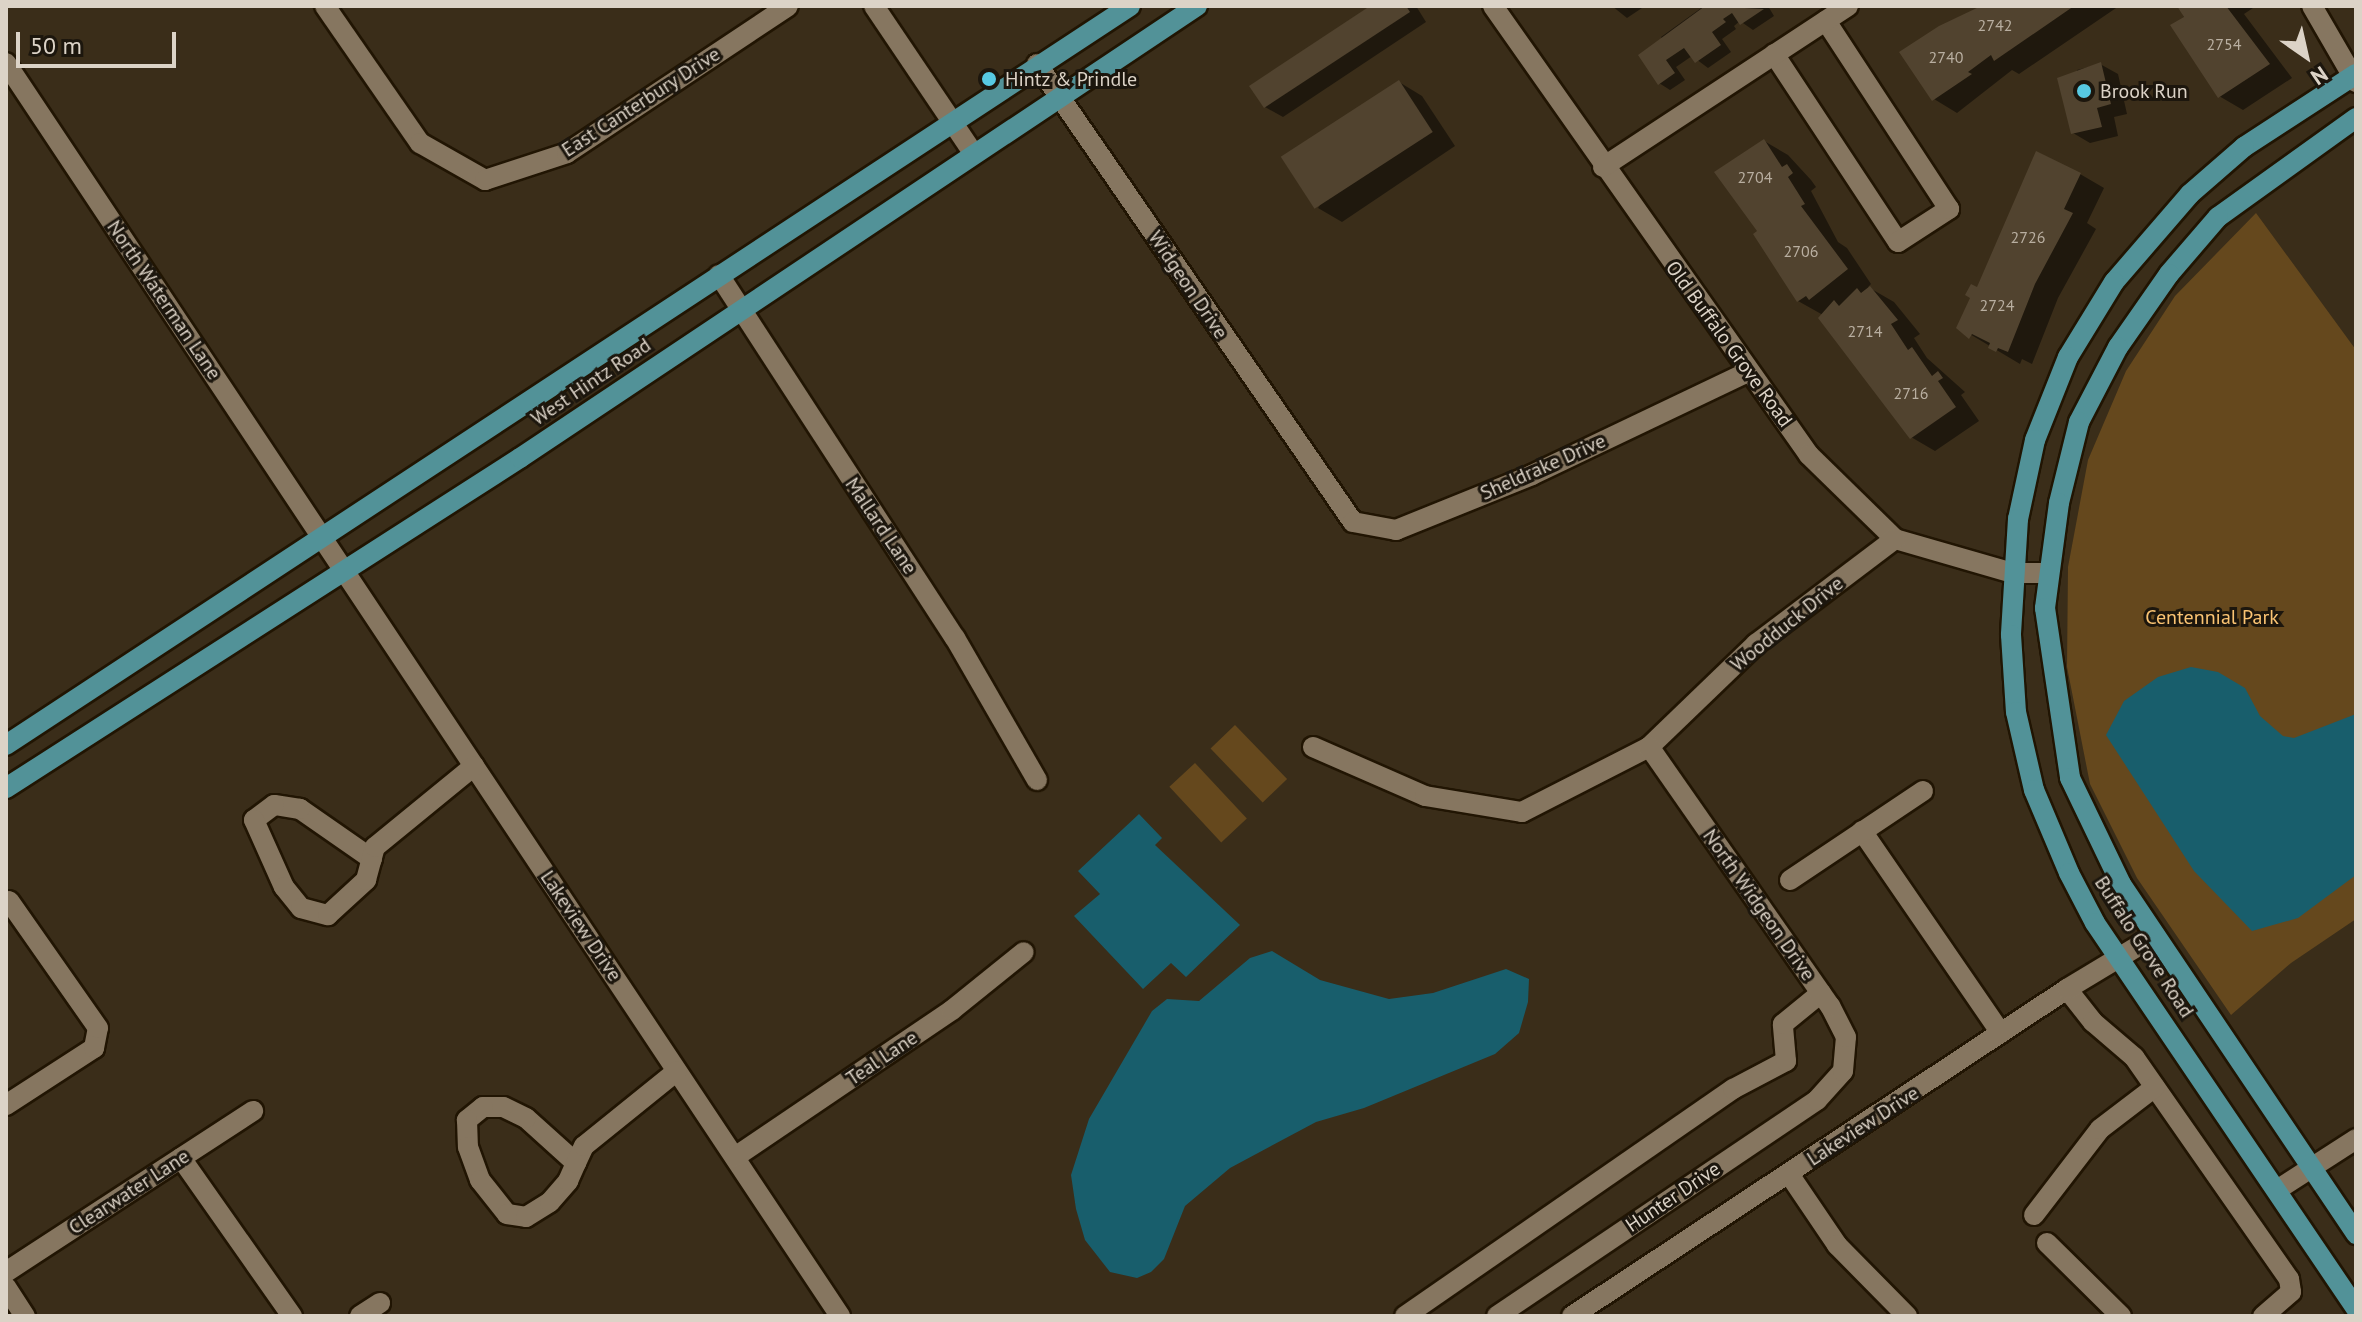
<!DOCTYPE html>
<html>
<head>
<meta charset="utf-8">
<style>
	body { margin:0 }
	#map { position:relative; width:2362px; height:1322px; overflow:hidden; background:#3a2d19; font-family:"PT Sans",sans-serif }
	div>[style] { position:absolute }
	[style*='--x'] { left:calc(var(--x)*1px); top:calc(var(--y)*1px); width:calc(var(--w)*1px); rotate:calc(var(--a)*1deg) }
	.green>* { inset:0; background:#65481d; transform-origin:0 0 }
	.water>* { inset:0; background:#185e6c }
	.shadow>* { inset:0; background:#0007 }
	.building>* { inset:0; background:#51432f; transform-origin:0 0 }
	.roads { filter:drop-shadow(2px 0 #211503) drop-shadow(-2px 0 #211503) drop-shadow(0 2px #211503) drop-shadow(0 -2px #211503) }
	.minor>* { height:20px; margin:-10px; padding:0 10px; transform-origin:10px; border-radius:10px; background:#867660 }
	.major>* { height:20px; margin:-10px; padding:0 10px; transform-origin:10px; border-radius:10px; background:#529298 }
	.dots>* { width:22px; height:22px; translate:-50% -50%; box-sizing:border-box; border:4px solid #1c160d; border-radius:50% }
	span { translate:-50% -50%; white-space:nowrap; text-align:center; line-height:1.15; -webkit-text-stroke:6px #1c160d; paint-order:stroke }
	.number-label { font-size:16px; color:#b9afa1 }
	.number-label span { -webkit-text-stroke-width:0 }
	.poi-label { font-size:20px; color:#dcd3c7 }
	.left { translate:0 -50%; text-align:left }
	.street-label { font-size:20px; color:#dcd3c7 }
	.park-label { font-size:20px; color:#fbc473 }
	.frame { position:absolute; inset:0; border:8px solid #dcd3c7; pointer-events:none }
	.north { position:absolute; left:2266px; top:16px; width:80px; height:80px; -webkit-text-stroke:6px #1c160d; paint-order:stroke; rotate:146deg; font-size:22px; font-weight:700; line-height:32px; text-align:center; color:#dcd3c7 }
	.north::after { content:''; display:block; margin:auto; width:28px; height:36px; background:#dcd3c7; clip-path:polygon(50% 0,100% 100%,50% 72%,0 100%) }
	.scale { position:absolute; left:16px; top:32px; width:160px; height:36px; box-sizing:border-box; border:4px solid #dcd3c7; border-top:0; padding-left:10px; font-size:24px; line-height:28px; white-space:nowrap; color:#dcd3c7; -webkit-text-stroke:6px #1c160d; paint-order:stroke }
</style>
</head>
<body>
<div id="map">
	<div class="green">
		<div style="clip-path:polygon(2256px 213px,2356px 350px,2356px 919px,2291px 963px,2231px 1015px,2137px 878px,2090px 784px,2067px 667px,2068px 567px,2088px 460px,2126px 371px,2175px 296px)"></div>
		<div style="left:1235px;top:725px;width:75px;height:34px;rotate:46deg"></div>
		<div style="left:1195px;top:763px;width:76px;height:35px;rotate:47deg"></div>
	</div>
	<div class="water">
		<div style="clip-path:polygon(2191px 667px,2218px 672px,2245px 688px,2260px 716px,2283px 736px,2294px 738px,2356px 714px,2356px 875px,2298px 918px,2252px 931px,2194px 871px,2106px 735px,2124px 701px,2158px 677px)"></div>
		<div style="clip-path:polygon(1139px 814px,1162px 838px,1155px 845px,1240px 925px,1186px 977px,1171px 963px,1143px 989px,1074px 916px,1100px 894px,1078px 871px)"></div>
		<div style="clip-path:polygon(1272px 951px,1320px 980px,1389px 999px,1433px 993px,1506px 969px,1529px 979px,1528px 1002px,1519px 1033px,1495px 1054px,1364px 1108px,1316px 1122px,1230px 1168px,1185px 1206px,1164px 1259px,1151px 1272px,1137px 1278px,1110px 1272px,1085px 1240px,1076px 1209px,1071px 1175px,1089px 1119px,1152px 1011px,1167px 999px,1199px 1001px,1250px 958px)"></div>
	</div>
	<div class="shadow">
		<div style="clip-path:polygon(1374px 6px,1416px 6px,1426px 22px,1283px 117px,1265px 107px)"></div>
		<div style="clip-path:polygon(1612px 6px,1645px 6px,1627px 18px)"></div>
		<div style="clip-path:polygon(1704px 6px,1768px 6px,1774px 16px,1753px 30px,1740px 21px,1734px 26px,1736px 29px,1722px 39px,1731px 52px,1708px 68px,1692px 56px,1676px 67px,1685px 80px,1670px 90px,1659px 83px,1665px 43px,1661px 37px)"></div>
		<div style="clip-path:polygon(1985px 6px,2119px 6px,2019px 74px,2012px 70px,1957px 113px,1934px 99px)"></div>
		<div style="clip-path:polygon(2179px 6px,2256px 6px,2244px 14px,2292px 78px,2243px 110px,2219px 96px)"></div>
		<div style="clip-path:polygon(2100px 64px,2118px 74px,2127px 114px,2114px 117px,2118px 136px,2090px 143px,2073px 133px,2077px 70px)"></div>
		<div style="clip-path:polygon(1399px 82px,1422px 96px,1455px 146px,1342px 222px,1318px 208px)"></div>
		<div style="clip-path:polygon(1764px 141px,1788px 155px,1811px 180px,1816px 187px,1811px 191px,1838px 242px,1847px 248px,1871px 284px,1868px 287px,1894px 302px,1920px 334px,1914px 338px,1927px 358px,1965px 392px,1961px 395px,1979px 421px,1935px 451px,1911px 437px,1823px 315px,1798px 301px,1760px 232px)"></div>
		<div style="clip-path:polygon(2080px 174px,2104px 188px,2087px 223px,2096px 229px,2058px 298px,2032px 364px,2022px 359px,2020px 364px,1958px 327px,1978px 290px)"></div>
	</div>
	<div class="building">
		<div style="clip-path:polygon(1370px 6px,1406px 6px,1410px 12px,1264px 108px,1249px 86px)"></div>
		<div style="clip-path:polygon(1705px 6px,1764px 9px,1740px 25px,1732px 13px,1723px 19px,1726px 22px,1712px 32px,1721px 45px,1695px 63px,1684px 48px,1666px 60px,1675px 73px,1658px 85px,1638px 55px)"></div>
		<div style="clip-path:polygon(1981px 6px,2074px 6px,1994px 61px,1991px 55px,1968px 72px,1972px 74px,1932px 101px,1899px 52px,1939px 26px)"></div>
		<div style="clip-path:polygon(2177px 6px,2226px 6px,2270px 64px,2218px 98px,2170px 25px,2184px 17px)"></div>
		<div style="clip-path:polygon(2101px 62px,2111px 104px,2097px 108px,2102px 127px,2071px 134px,2057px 78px)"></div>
		<div style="left:1399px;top:80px;width:62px;height:141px;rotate:57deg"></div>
		<div style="clip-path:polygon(1764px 139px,1782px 167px,1787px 164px,1793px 173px,1788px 177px,1805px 204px,1801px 206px,1848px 269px,1809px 300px,1806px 296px,1797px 302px,1753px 234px,1757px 231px,1714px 172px)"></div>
		<div style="clip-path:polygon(2036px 151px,2081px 173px,2064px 209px,2073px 213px,2035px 284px,2008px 352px,1998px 348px,1996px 352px,1988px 348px,1990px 343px,1972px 334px,1969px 339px,1956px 328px,1970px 298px,1965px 295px,1971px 284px,1977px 287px)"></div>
		<div style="clip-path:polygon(1870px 286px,1898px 320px,1891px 324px,1908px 350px,1912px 347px,1932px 376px,1938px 371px,1943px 378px,1938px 381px,1956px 407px,1910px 439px,1818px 318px,1834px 300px,1839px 306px,1857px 288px,1861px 293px)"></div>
	</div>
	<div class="roads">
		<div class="minor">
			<div style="--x:325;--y:6;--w:167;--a:55.3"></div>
			<div style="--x:420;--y:143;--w:75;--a:29.6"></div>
			<div style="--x:485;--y:180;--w:86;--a:-18.2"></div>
			<div style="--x:567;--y:153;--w:265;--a:-33.6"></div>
			<div style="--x:874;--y:6;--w:177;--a:56"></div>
			<div style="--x:1493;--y:6;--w:549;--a:54.86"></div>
			<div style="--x:1809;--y:455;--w:120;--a:44.3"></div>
			<div style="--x:1895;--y:539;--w:123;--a:16.1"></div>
			<div style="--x:2013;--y:573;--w:33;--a:0"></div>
			<div style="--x:2312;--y:6;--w:88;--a:59.9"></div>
			<div style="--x:1774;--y:54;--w:225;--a:56.6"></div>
			<div style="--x:1898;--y:242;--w:61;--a:-32.9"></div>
			<div style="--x:1949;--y:209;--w:225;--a:-123.2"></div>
			<div style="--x:6;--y:63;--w:1505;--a:56.35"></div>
			<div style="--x:1037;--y:64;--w:556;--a:55.4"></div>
			<div style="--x:1353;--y:522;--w:44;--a:10.5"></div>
			<div style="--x:1396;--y:530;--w:147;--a:-22"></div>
			<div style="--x:1532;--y:475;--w:239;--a:-25.5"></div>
			<div style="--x:1603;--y:167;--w:293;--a:-33.3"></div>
			<div style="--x:719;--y:275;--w:433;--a:57"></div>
			<div style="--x:955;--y:638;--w:164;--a:60"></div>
			<div style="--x:1313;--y:747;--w:122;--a:23.6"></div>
			<div style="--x:1425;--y:796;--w:98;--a:9.4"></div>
			<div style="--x:1522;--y:812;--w:143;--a:-27.1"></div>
			<div style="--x:1649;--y:747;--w:149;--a:-43.9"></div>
			<div style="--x:1756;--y:644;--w:174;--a:-37.1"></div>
			<div style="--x:1862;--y:831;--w:245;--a:55.5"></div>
			<div style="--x:372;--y:859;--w:88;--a:-145.2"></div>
			<div style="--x:300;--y:809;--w:26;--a:-171"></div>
			<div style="--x:274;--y:805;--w:25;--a:143"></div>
			<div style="--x:254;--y:820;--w:73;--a:65.9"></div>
			<div style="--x:284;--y:887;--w:27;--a:51"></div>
			<div style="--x:301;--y:908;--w:28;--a:15"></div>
			<div style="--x:328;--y:915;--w:52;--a:-42.6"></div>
			<div style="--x:366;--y:880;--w:34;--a:-75"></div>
			<div style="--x:375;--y:847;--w:128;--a:-39.3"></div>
			<div style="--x:1790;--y:880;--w:160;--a:-33.8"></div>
			<div style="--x:2067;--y:989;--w:42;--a:51.8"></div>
			<div style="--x:2093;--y:1022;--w:54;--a:40.5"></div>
			<div style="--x:2134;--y:1057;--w:271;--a:55.1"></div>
			<div style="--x:2289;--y:1279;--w:13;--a:81"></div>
			<div style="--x:2291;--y:1292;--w:37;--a:139"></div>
			<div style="--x:6;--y:1105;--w:105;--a:-32.9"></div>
			<div style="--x:94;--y:1048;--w:20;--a:-79"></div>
			<div style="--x:98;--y:1028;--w:155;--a:-125"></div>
			<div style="--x:735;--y:1157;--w:262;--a:-34.1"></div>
			<div style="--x:952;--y:1010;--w:92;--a:-38.9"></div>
			<div style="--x:181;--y:1158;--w:193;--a:54.9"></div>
			<div style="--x:576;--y:1163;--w:67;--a:-138"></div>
			<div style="--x:526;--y:1118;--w:25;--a:-154"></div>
			<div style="--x:503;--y:1107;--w:20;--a:180"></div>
			<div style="--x:483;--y:1107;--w:21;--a:141"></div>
			<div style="--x:467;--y:1120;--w:27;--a:88"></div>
			<div style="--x:468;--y:1147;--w:35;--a:70"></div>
			<div style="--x:480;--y:1180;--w:43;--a:51.5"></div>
			<div style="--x:507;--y:1214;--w:19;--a:9"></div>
			<div style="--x:526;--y:1217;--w:28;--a:-32"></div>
			<div style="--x:550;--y:1202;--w:28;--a:-49"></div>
			<div style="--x:568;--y:1181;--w:20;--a:-66"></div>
			<div style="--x:576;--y:1163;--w:19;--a:-65"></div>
			<div style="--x:584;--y:1146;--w:119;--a:-38.9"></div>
			<div style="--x:1789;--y:1174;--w:86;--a:55.9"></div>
			<div style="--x:1837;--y:1245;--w:100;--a:45.4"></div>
			<div style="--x:2277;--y:1190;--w:94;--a:-32.8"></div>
			<div style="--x:2034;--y:1215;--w:108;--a:-52.5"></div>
			<div style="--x:2100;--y:1129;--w:69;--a:-37.4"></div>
			<div style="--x:2047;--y:1243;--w:104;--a:44.6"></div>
			<div style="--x:6;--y:1272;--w:295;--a:-33.1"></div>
			<div style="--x:6;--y:1287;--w:35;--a:57"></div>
			<div style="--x:360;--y:1316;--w:24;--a:-33"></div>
			<div style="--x:1405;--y:1316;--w:399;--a:-34.7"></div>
			<div style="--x:1733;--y:1089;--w:60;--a:-27.8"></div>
			<div style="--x:1786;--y:1061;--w:37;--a:-95"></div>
			<div style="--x:1783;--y:1024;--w:49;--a:-39.2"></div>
			<div style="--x:1497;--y:1316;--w:386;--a:-34"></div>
			<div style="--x:1817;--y:1100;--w:39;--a:-48"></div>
			<div style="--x:1843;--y:1071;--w:34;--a:-85"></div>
			<div style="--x:1846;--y:1037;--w:35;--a:-117"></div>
			<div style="--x:1830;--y:1006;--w:316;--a:-124.9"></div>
			<div style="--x:1572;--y:1316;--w:593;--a:-33.45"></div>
			<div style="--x:2067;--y:989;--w:103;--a:-31.1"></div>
		</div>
		<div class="major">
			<div style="--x:2356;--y:74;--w:134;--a:146.9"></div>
			<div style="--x:2244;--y:147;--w:72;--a:139"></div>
			<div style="--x:2190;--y:194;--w:116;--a:130.8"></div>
			<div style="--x:2114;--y:282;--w:88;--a:121.5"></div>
			<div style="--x:2068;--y:357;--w:89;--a:111.7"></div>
			<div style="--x:2035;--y:440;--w:81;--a:102.1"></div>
			<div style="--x:2018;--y:519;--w:116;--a:93.5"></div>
			<div style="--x:2011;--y:635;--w:77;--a:86.3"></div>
			<div style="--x:2016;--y:712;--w:80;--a:77"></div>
			<div style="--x:2034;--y:790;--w:90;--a:67.1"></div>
			<div style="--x:2069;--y:873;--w:56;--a:62.5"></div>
			<div style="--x:2095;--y:923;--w:465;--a:55.9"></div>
			<div style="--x:2356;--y:118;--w:170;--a:144.3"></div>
			<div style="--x:2218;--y:217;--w:75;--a:130.7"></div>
			<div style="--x:2169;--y:274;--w:89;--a:124.9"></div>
			<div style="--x:2118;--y:347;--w:85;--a:117.5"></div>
			<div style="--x:2079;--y:422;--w:83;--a:103.9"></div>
			<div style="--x:2059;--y:503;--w:106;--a:97.6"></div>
			<div style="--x:2045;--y:608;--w:172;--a:81.6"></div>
			<div style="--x:2070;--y:778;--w:118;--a:64.3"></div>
			<div style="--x:2121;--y:884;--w:422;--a:56.1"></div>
			<div style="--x:6;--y:745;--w:1345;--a:-33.32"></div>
			<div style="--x:6;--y:788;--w:611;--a:-32.7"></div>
			<div style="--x:520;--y:458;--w:814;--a:-33.73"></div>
		</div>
	</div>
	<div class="dots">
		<div style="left:989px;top:79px;background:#57c9e2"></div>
		<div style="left:2084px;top:91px;background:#57c9e2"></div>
	</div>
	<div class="number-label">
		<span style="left:1995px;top:25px">2742</span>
		<span style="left:2224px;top:44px">2754</span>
		<span style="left:1946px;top:57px">2740</span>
		<span style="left:1755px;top:177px">2704</span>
		<span style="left:2028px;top:237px">2726</span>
		<span style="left:1801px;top:251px">2706</span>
		<span style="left:1997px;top:305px">2724</span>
		<span style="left:1865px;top:331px">2714</span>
		<span style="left:1911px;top:393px">2716</span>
	</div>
	<div class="poi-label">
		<span class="left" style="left:1005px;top:79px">Hintz &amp; Prindle</span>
		<span class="left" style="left:2100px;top:91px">Brook Run</span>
	</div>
	<div class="street-label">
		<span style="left:641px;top:102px;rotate:-33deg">East Canterbury Drive</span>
		<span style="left:1188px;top:285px;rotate:56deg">Widgeon Drive</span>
		<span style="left:164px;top:300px;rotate:56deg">North Waterman Lane</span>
		<span style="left:1729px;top:344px;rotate:54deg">Old Buffalo Grove Road</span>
		<span style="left:591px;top:382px;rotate:-34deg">West Hintz Road</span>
		<span style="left:1543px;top:467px;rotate:-24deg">Sheldrake Drive</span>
		<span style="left:881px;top:526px;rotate:56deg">Mallard Lane</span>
		<span style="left:1787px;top:624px;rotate:-39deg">Woodduck Drive</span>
		<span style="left:1759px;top:905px;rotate:55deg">North Widgeon Drive</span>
		<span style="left:581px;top:926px;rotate:56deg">Lakeview Drive</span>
		<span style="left:2144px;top:947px;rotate:57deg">Buffalo Grove Road</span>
		<span style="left:882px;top:1058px;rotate:-34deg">Teal Lane</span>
		<span style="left:1863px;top:1126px;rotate:-33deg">Lakeview Drive</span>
		<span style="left:129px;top:1192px;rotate:-33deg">Clearwater Lane</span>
		<span style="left:1673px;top:1197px;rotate:-34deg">Hunter Drive</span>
	</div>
	<div class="park-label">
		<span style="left:2212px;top:617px">Centennial Park</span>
	</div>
	<div class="frame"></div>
	<div class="north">N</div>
	<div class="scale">50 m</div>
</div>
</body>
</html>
